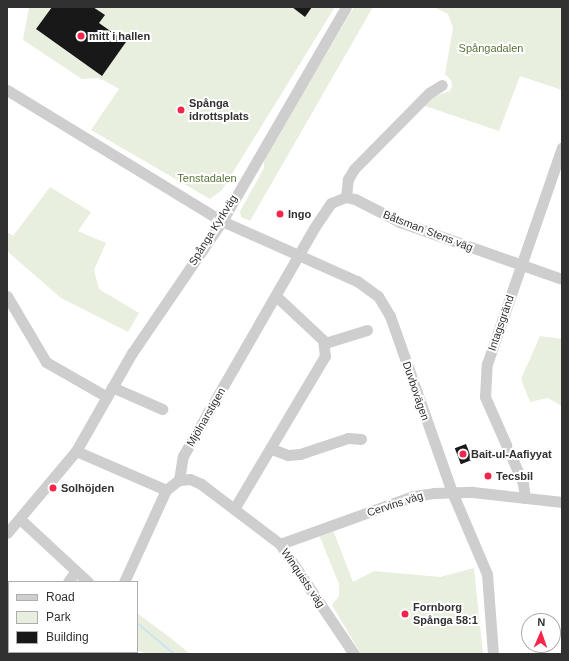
<!DOCTYPE html>
<html>
<head>
<meta charset="utf-8">
<style>
	body { margin:0 }
	#map { position:relative; width:569px; height:661px; overflow:hidden; background:#fff; font-family:Helvetica,sans-serif }
	div>[style] { position:absolute }
	[style*='--x'] { left:calc(var(--x)*1px); top:calc(var(--y)*1px); width:calc(var(--w)*1px); rotate:calc(var(--a)*1deg) }
	.green>* { inset:0; background:#e9efdf }
	.stream>* { height:2px; margin:-1px; padding:0 1px; transform-origin:1px; border-radius:1px; background:#cae5f0 }
	.building>* { inset:0; background:#181818; transform-origin:0 0 }
	.minor>* { height:11px; margin:-5.5px; padding:0 5.5px; transform-origin:5.5px; border-radius:5.5px; background:#cecece }
	.dots>* { width:11px; height:11px; translate:-50% -50%; box-sizing:border-box; border:2px solid #fff; border-radius:50% }
	span { translate:-50% -50%; white-space:nowrap; text-align:center; line-height:1.15; -webkit-text-stroke:4px #fff; paint-order:stroke }
	.poi-label { font-size:11px; color:#313131; font-weight:700 }
	.left { translate:0 -50%; text-align:left }
	.park-label { font-size:11px; color:#5a7339 }
	.street-label { font-size:11px; color:#313131 }
	.frame { position:absolute; inset:0; border:8px solid #313131; pointer-events:none }
	.legend { position:absolute; left:8px; top:581px; width:130px; height:72px; box-sizing:border-box; background:#fff; border:1px solid #adadad; margin:0; padding:5px 7px; list-style:none; font-size:12px; color:#313131 }
	.legend li { display:flex; align-items:center; gap:8px; height:20px }
	.legend b { width:20px; border:1px solid #adadad }
	.north { position:absolute; left:521px; top:613px; width:40px; height:40px; box-sizing:border-box; background:#fff; border:1px solid #adadad; border-radius:50%; rotate:2deg; font-size:11px; font-weight:700; line-height:16px; text-align:center; color:#313131 }
	.north::after { content:''; display:block; margin:auto; width:14px; height:18px; background:#f7254a; clip-path:polygon(50% 0,100% 100%,50% 72%,0 100%) }
</style>
</head>
<body>
<div id="map">
	<div class="green">
		<div style="clip-path:polygon(29px 7px,335px 7px,222px 190px,210px 199px,91px 130px,119px 89px,100px 78px,82px 79px,23px 40px)"></div>
		<div style="clip-path:polygon(354px 7px,373px 7px,250px 221px,241px 217px,240px 211px,264px 168px,264px 159px)"></div>
		<div style="clip-path:polygon(434px 7px,562px 7px,562px 90px,520px 76px,499px 131px,422px 105px,429px 98px,450px 91px,452px 86px,451px 80px,445px 74px,453px 28px,448px 14px)"></div>
		<div style="clip-path:polygon(50px 187px,91px 212px,78px 231px,106px 243px,94px 270px,99px 289px,139px 313px,128px 332px,61px 298px,7px 251px,7px 232px,13px 236px)"></div>
		<div style="clip-path:polygon(540px 336px,562px 339px,562px 406px,548px 398px,530px 402px,521px 379px)"></div>
		<div style="clip-path:polygon(333px 530px,353px 582px,374px 571px,440px 577px,474px 568px,483px 654px,361px 654px,332px 605px,339px 596px,339px 584px,319px 535px)"></div>
		<div style="clip-path:polygon(137px 613px,172px 639px,190px 654px,147px 654px,137px 650px)"></div>
	</div>
	<div class="stream">
		<div style="--x:137;--y:623;--w:48;--a:40"></div>
	</div>
	<div class="building">
		<div style="clip-path:polygon(52px 7px,93px 7px,105px 15px,99px 23px,126px 42px,102px 76px,36px 29px)"></div>
		<div style="clip-path:polygon(292px 7px,312px 7px,305px 17px)"></div>
		<div style="left:466px;top:444px;width:17px;height:12px;rotate:69deg"></div>
	</div>
	<div class="minor">
		<div style="--x:7;--y:90;--w:252;--a:31.4"></div>
		<div style="--x:222;--y:221;--w:148;--a:24"></div>
		<div style="--x:357;--y:281;--w:26;--a:36"></div>
		<div style="--x:378;--y:296;--w:23;--a:59"></div>
		<div style="--x:390;--y:316;--w:187;--a:70.6"></div>
		<div style="--x:452;--y:492;--w:89;--a:66.9"></div>
		<div style="--x:487;--y:574;--w:80;--a:85.7"></div>
		<div style="--x:346;--y:197;--w:18;--a:-84"></div>
		<div style="--x:348;--y:179;--w:12;--a:-59"></div>
		<div style="--x:354;--y:169;--w:107;--a:-45.4"></div>
		<div style="--x:429;--y:93;--w:15;--a:-32"></div>
		<div style="--x:7;--y:296;--w:77;--a:59.4"></div>
		<div style="--x:46;--y:362;--w:70;--a:29.8"></div>
		<div style="--x:325;--y:343;--w:44;--a:-17.2"></div>
		<div style="--x:112;--y:387;--w:55;--a:23.7"></div>
		<div style="--x:272;--y:449;--w:17;--a:21"></div>
		<div style="--x:288;--y:455;--w:12;--a:-5"></div>
		<div style="--x:300;--y:454;--w:51;--a:-18.4"></div>
		<div style="--x:348;--y:438;--w:13;--a:4"></div>
		<div style="--x:76;--y:451;--w:98;--a:23.4"></div>
		<div style="--x:179;--y:480;--w:11;--a:-5"></div>
		<div style="--x:190;--y:479;--w:12;--a:24"></div>
		<div style="--x:201;--y:484;--w:99;--a:37.2"></div>
		<div style="--x:280;--y:544;--w:133;--a:56.1"></div>
		<div style="--x:525;--y:498;--w:15;--a:-98"></div>
		<div style="--x:523;--y:483;--w:94;--a:-113.8"></div>
		<div style="--x:485;--y:397;--w:33;--a:-87"></div>
		<div style="--x:487;--y:364;--w:229;--a:-70.9"></div>
		<div style="--x:234;--y:509;--w:178;--a:-59.3"></div>
		<div style="--x:325;--y:356;--w:16;--a:-97"></div>
		<div style="--x:323;--y:340;--w:64;--a:-136.9"></div>
		<div style="--x:20;--y:519;--w:93;--a:42.8"></div>
		<div style="--x:7;--y:533;--w:107;--a:-49.9"></div>
		<div style="--x:76;--y:451;--w:113;--a:-60.3"></div>
		<div style="--x:132;--y:353;--w:160;--a:-55.7"></div>
		<div style="--x:222;--y:221;--w:247;--a:-59.9"></div>
		<div style="--x:280;--y:544;--w:141;--a:-19.8"></div>
		<div style="--x:413;--y:496;--w:21;--a:-8"></div>
		<div style="--x:434;--y:493;--w:38;--a:-2"></div>
		<div style="--x:472;--y:492;--w:91;--a:6.3"></div>
		<div style="--x:68;--y:582;--w:12;--a:-55"></div>
		<div style="--x:124;--y:582;--w:101;--a:-65.5"></div>
		<div style="--x:166;--y:490;--w:16;--a:-38"></div>
		<div style="--x:179;--y:480;--w:24;--a:-81"></div>
		<div style="--x:183;--y:456;--w:263;--a:-60.1"></div>
		<div style="--x:314;--y:228;--w:30;--a:-56"></div>
		<div style="--x:331;--y:203;--w:16;--a:-22"></div>
		<div style="--x:346;--y:197;--w:9;--a:13"></div>
		<div style="--x:355;--y:199;--w:51;--a:27.1"></div>
		<div style="--x:400;--y:222;--w:172;--a:19.4"></div>
		<div style="--x:7;--y:605;--w:2;--a:27"></div>
		<div style="--x:69;--y:652;--w:4;--a:34"></div>
		<div style="--x:111;--y:652;--w:4;--a:34"></div>
		<div style="--x:80;--y:654;--w:3;--a:-45"></div>
	</div>
	<div class="dots">
		<div style="left:81px;top:36px;background:#f7254a"></div>
		<div style="left:181px;top:110px;background:#f7254a"></div>
		<div style="left:280px;top:214px;background:#f7254a"></div>
		<div style="left:463px;top:454px;background:#f7254a"></div>
		<div style="left:488px;top:476px;background:#f7254a"></div>
		<div style="left:53px;top:488px;background:#f7254a"></div>
		<div style="left:405px;top:614px;background:#f7254a"></div>
	</div>
	<div class="poi-label">
		<span class="left" style="left:89px;top:36px">mitt i hallen</span>
		<span class="left" style="left:189px;top:110px">Spånga<br>idrottsplats</span>
		<span class="left" style="left:288px;top:214px">Ingo</span>
		<span class="left" style="left:471px;top:454px">Bait-ul-Aafiyyat</span>
		<span class="left" style="left:496px;top:476px">Tecsbil</span>
		<span class="left" style="left:61px;top:488px">Solhöjden</span>
		<span class="left" style="left:413px;top:614px">Fornborg<br>Spånga 58:1</span>
	</div>
	<div class="park-label">
		<span style="left:491px;top:48px">Spångadalen</span>
		<span style="left:207px;top:178px">Tenstadalen</span>
	</div>
	<div class="street-label">
		<span style="left:213px;top:230px;rotate:-58deg">Spånga Kyrkväg</span>
		<span style="left:428px;top:231px;rotate:21deg">Båtsman Stens väg</span>
		<span style="left:501px;top:323px;rotate:-71deg">Intagsgränd</span>
		<span style="left:416px;top:391px;rotate:71deg">Duvbovägen</span>
		<span style="left:206px;top:417px;rotate:-60deg">Mjölnarstigen</span>
		<span style="left:395px;top:504px;rotate:-18deg">Cervins väg</span>
		<span style="left:303px;top:578px;rotate:56deg">Winquists väg</span>
	</div>
	<div class="frame"></div>
	<ul class="legend">
	<li><b style="height:5px;background:#cecece"></b>Road</li>
	<li><b style="height:11px;background:#e9efdf"></b>Park</li>
	<li><b style="height:11px;background:#181818"></b>Building</li>
	</ul>
	<div class="north">N</div>
</div>
</body>
</html>
